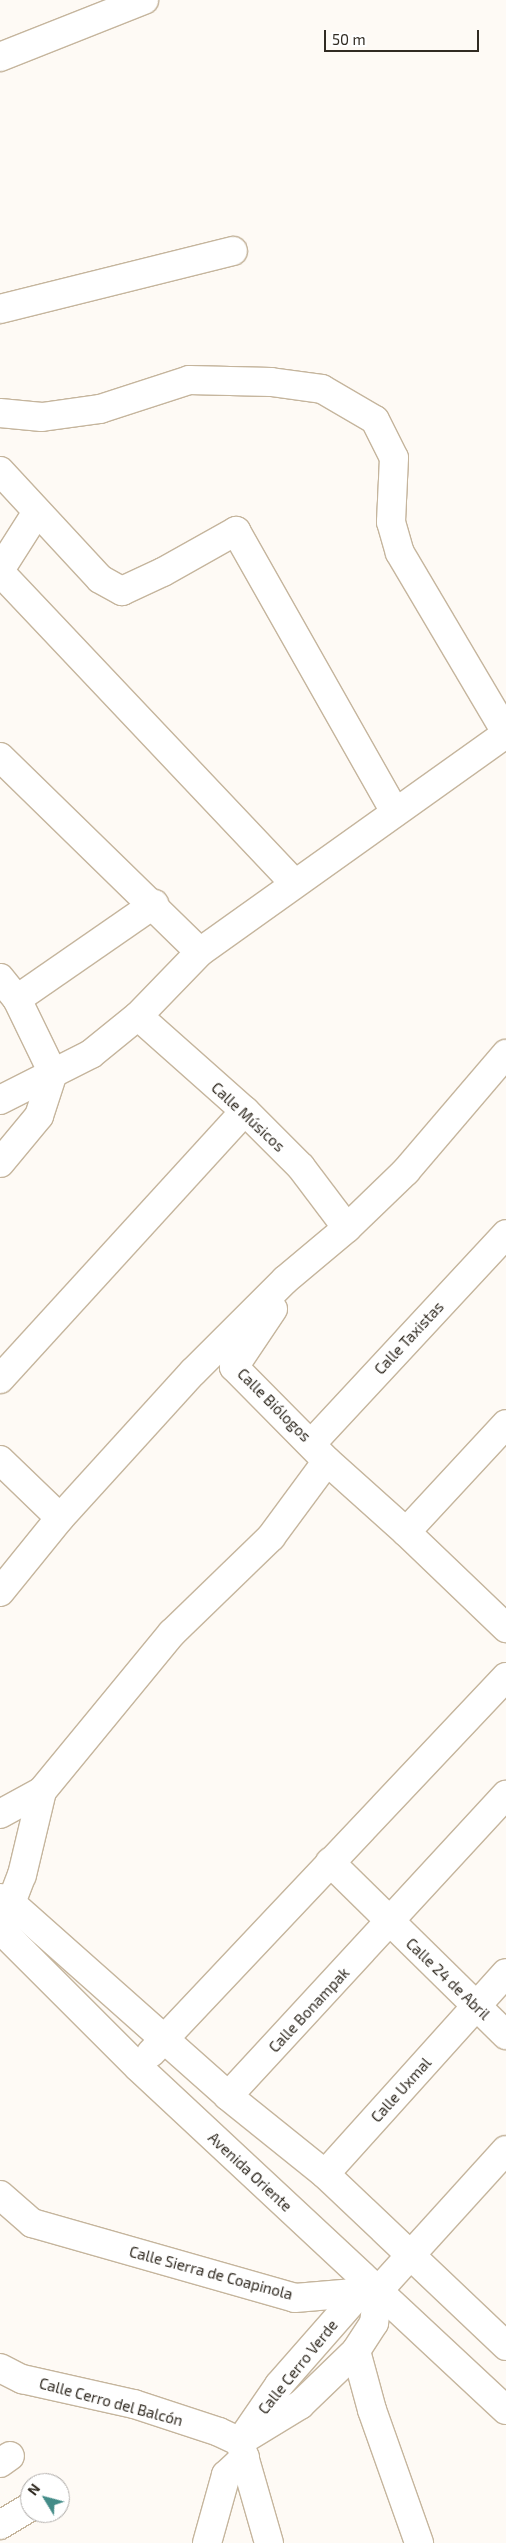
<!DOCTYPE html>
<html>
<head>
<meta charset="utf-8">
<style>
	body { margin:0 }
	#map { position:relative; width:506px; height:2543px; overflow:hidden; background:#fefaf5; font-family:"Exo 2",sans-serif }
	div>[style] { position:absolute }
	[style*='--x'] { left:calc(var(--x)*1px); top:calc(var(--y)*1px); width:calc(var(--w)*1px); rotate:calc(var(--a)*1deg) }
	.roads { filter:drop-shadow(1px 0 #c5b59d) drop-shadow(-1px 0 #c5b59d) drop-shadow(0 1px #c5b59d) drop-shadow(0 -1px #c5b59d) }
	.minor>* { height:28px; margin:-14px; padding:0 14px; transform-origin:14px; border-radius:14px; background:#fff }
	span { translate:-50% -50%; white-space:nowrap; text-align:center; line-height:1.15; -webkit-text-stroke:4px #fff; paint-order:stroke }
	.street-label { font-size:15px; color:#312b22 }
	.north { position:absolute; left:20px; top:2473px; width:50px; height:50px; box-sizing:border-box; background:#fff; border:1px solid #adaaa7; border-radius:50%; rotate:307deg; font-size:14px; font-weight:700; line-height:20px; text-align:center; color:#312b22 }
	.north::after { content:''; display:block; margin:auto; width:18px; height:22px; background:#448c88; clip-path:polygon(50% 0,100% 100%,50% 72%,0 100%) }
	.scale { position:absolute; left:324px; top:30px; width:155px; height:22px; box-sizing:border-box; border:2px solid #312b22; border-top:0; padding-left:6px; font-size:15px; line-height:18px; white-space:nowrap; color:#312b22; -webkit-text-stroke:4px #fff; paint-order:stroke }
</style>
</head>
<body>
<div id="map">
	<div class="roads">
		<div class="minor">
			<div style="--x:0;--y:57;--w:155;--a:-21.6"></div>
			<div style="--x:0;--y:309;--w:240;--a:-14"></div>
			<div style="--x:0;--y:413;--w:42;--a:5.4"></div>
			<div style="--x:42;--y:417;--w:59;--a:-7.9"></div>
			<div style="--x:100;--y:409;--w:94;--a:-18"></div>
			<div style="--x:189;--y:380;--w:82;--a:1.4"></div>
			<div style="--x:271;--y:382;--w:51;--a:7.8"></div>
			<div style="--x:322;--y:389;--w:61;--a:30.3"></div>
			<div style="--x:375;--y:420;--w:42;--a:63.4"></div>
			<div style="--x:394;--y:458;--w:64;--a:92.7"></div>
			<div style="--x:391;--y:522;--w:32;--a:74"></div>
			<div style="--x:400;--y:553;--w:208;--a:59.4"></div>
			<div style="--x:0;--y:471;--w:147;--a:47.2"></div>
			<div style="--x:100;--y:579;--w:25;--a:29"></div>
			<div style="--x:122;--y:591;--w:45;--a:-24.9"></div>
			<div style="--x:163;--y:572;--w:84;--a:-29.3"></div>
			<div style="--x:236;--y:531;--w:323;--a:60.5"></div>
			<div style="--x:0;--y:570;--w:69;--a:-57.5"></div>
			<div style="--x:0;--y:572;--w:429;--a:46.6"></div>
			<div style="--x:0;--y:757;--w:279;--a:44.3"></div>
			<div style="--x:0;--y:978;--w:27;--a:51"></div>
			<div style="--x:17;--y:999;--w:82;--a:64.1"></div>
			<div style="--x:53;--y:1073;--w:45;--a:108"></div>
			<div style="--x:39;--y:1116;--w:61;--a:129.7"></div>
			<div style="--x:17;--y:999;--w:167;--a:-34.7"></div>
			<div style="--x:138;--y:1016;--w:143;--a:41.6"></div>
			<div style="--x:245;--y:1111;--w:79;--a:45"></div>
			<div style="--x:301;--y:1167;--w:76;--a:53"></div>
			<div style="--x:0;--y:1100;--w:102;--a:-26.8"></div>
			<div style="--x:91;--y:1054;--w:60;--a:-39"></div>
			<div style="--x:138;--y:1016;--w:89;--a:-45.9"></div>
			<div style="--x:200;--y:952;--w:376;--a:-35.5"></div>
			<div style="--x:273;--y:1309;--w:70;--a:123.9"></div>
			<div style="--x:234;--y:1367;--w:132;--a:45.3"></div>
			<div style="--x:327;--y:1461;--w:106;--a:41.9"></div>
			<div style="--x:406;--y:1532;--w:139;--a:43.8"></div>
			<div style="--x:0;--y:1379;--w:363;--a:-47.6"></div>
			<div style="--x:312;--y:1443;--w:285;--a:-47.1"></div>
			<div style="--x:0;--y:1460;--w:83;--a:44"></div>
			<div style="--x:406;--y:1532;--w:147;--a:-47.2"></div>
			<div style="--x:0;--y:1592;--w:95;--a:-51"></div>
			<div style="--x:60;--y:1518;--w:197;--a:-47.7"></div>
			<div style="--x:193;--y:1372;--w:130;--a:-45"></div>
			<div style="--x:285;--y:1280;--w:81;--a:-40"></div>
			<div style="--x:347;--y:1228;--w:82;--a:-44"></div>
			<div style="--x:406;--y:1171;--w:154;--a:-49.5"></div>
			<div style="--x:0;--y:1814;--w:48;--a:-28.7"></div>
			<div style="--x:42;--y:1791;--w:205;--a:-50.6"></div>
			<div style="--x:172;--y:1633;--w:138;--a:-44.1"></div>
			<div style="--x:271;--y:1537;--w:94;--a:-53.6"></div>
			<div style="--x:330;--y:1862;--w:247;--a:44.5"></div>
			<div style="--x:0;--y:1898;--w:12;--a:24"></div>
			<div style="--x:11;--y:1903;--w:290;--a:41.6"></div>
			<div style="--x:228;--y:2096;--w:124;--a:38.8"></div>
			<div style="--x:325;--y:2174;--w:250;--a:43.5"></div>
			<div style="--x:0;--y:1915;--w:16;--a:-47"></div>
			<div style="--x:11;--y:1903;--w:30;--a:-69"></div>
			<div style="--x:22;--y:1875;--w:86;--a:-76.6"></div>
			<div style="--x:0;--y:1929;--w:195;--a:45"></div>
			<div style="--x:138;--y:2067;--w:503;--a:42.99"></div>
			<div style="--x:151;--y:2053;--w:517;--a:-46.65"></div>
			<div style="--x:228;--y:2096;--w:410;--a:-47.3"></div>
			<div style="--x:325;--y:2174;--w:270;--a:-48"></div>
			<div style="--x:0;--y:2195;--w:43;--a:41.2"></div>
			<div style="--x:32;--y:2223;--w:273;--a:15.9"></div>
			<div style="--x:295;--y:2298;--w:83;--a:-4.8"></div>
			<div style="--x:378;--y:2291;--w:32;--a:97"></div>
			<div style="--x:374;--y:2323;--w:33;--a:123"></div>
			<div style="--x:356;--y:2351;--w:61;--a:74.8"></div>
			<div style="--x:372;--y:2410;--w:141;--a:70.5"></div>
			<div style="--x:378;--y:2291;--w:190;--a:-47.8"></div>
			<div style="--x:0;--y:2368;--w:25;--a:27"></div>
			<div style="--x:22;--y:2379;--w:115;--a:12.6"></div>
			<div style="--x:134;--y:2404;--w:89;--a:18.2"></div>
			<div style="--x:219;--y:2432;--w:23;--a:25"></div>
			<div style="--x:240;--y:2442;--w:105;--a:74"></div>
			<div style="--x:249;--y:2436;--w:60;--a:-31.3"></div>
			<div style="--x:300;--y:2405;--w:78;--a:-44"></div>
			<div style="--x:240;--y:2442;--w:69;--a:-55.6"></div>
			<div style="--x:279;--y:2385;--w:121;--a:-48.7"></div>
			<div style="--x:0;--y:2463;--w:12;--a:-35"></div>
			<div style="--x:0;--y:2525;--w:35;--a:-31"></div>
			<div style="--x:207;--y:2543;--w:71;--a:-74.4"></div>
			<div style="--x:226;--y:2475;--w:26;--a:-43"></div>
		</div>
	</div>
	<div class="street-label">
		<span style="left:248px;top:1117px;rotate:43deg">Calle Músicos</span>
		<span style="left:409px;top:1338px;rotate:-47deg">Calle Taxistas</span>
		<span style="left:274px;top:1405px;rotate:45deg">Calle Biólogos</span>
		<span style="left:448px;top:1979px;rotate:44deg">Calle 24 de Abril</span>
		<span style="left:309px;top:2010px;rotate:-47deg">Calle Bonampak</span>
		<span style="left:401px;top:2090px;rotate:-48deg">Calle Uxmal</span>
		<span style="left:250px;top:2172px;rotate:43deg">Avenida Oriente</span>
		<span style="left:211px;top:2273px;rotate:15deg">Calle Sierra de Coapinola</span>
		<span style="left:298px;top:2367px;rotate:-51deg">Calle Cerro Verde</span>
		<span style="left:111px;top:2402px;rotate:15deg">Calle Cerro del Balcón</span>
	</div>
	<div class="north">N</div>
	<div class="scale">50 m</div>
</div>
</body>
</html>
